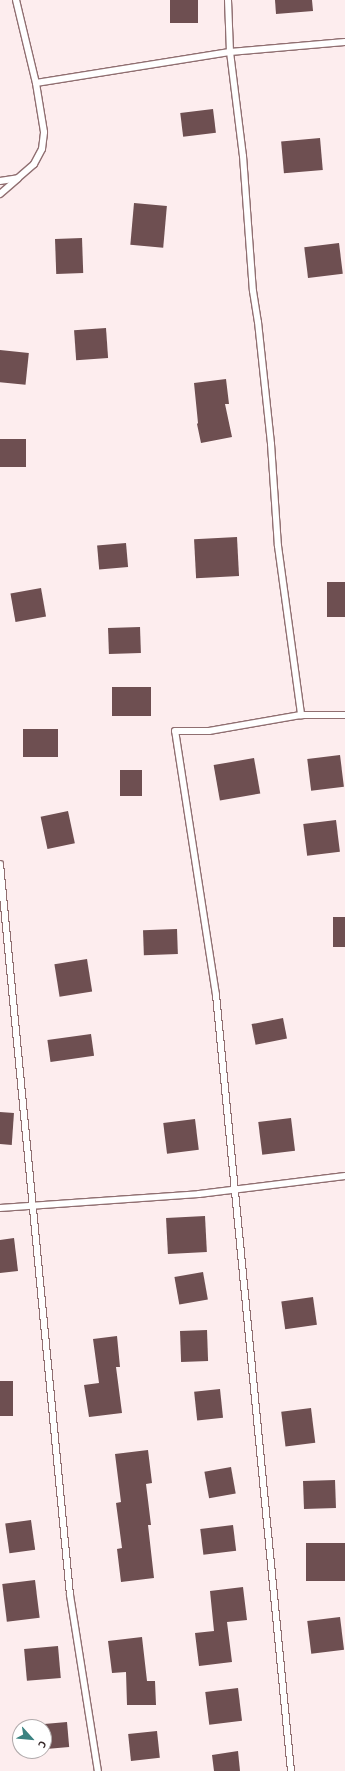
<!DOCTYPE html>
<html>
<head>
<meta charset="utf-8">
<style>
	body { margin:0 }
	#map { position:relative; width:345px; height:1771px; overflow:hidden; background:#fdedee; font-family:"Alegreya Sans",sans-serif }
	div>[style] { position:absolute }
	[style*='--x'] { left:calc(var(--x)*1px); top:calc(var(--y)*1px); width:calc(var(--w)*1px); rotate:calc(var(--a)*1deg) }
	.building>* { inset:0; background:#6e4f51; transform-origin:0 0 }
	.roads { filter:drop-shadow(1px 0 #906f71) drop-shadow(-1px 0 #906f71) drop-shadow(0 1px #906f71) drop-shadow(0 -1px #906f71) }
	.lane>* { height:6px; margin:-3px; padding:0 3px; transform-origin:3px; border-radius:3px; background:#fff }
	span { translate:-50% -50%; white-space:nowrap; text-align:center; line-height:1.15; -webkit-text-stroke:4px #fff; paint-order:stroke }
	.north { position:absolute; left:12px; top:1719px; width:40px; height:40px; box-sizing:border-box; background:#fff; border:1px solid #b0aaab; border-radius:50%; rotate:117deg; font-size:11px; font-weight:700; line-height:16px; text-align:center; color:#392b2c }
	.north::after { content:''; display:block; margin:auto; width:14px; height:18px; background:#3a8281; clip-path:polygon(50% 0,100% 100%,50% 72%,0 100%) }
</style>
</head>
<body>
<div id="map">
	<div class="building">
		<div style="left:170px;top:0;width:28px;height:23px"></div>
		<div style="clip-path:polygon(275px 0,312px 0,313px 11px,276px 14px)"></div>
		<div style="left:213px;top:109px;width:24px;height:33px;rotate:83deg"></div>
		<div style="left:320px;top:138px;width:32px;height:39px;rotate:85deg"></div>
		<div style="left:134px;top:203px;width:33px;height:42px;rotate:5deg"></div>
		<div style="left:82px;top:238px;width:35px;height:27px;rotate:88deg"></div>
		<div style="left:339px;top:243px;width:31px;height:35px;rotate:83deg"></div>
		<div style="left:106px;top:328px;width:30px;height:32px;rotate:86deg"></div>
		<div style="left:0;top:350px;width:29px;height:32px;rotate:6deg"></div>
		<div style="clip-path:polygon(226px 379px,229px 404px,225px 404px,232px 437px,201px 443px,197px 424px,198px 423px,194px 383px)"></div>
		<div style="left:0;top:439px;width:26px;height:28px"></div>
		<div style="left:237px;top:537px;width:39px;height:43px;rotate:87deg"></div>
		<div style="left:126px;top:543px;width:24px;height:29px;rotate:85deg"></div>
		<div style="left:345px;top:582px;width:35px;height:18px;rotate:90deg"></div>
		<div style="left:41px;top:588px;width:29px;height:31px;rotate:80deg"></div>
		<div style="left:140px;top:627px;width:26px;height:32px;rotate:88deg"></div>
		<div style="left:151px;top:687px;width:29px;height:39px;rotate:90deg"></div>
		<div style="left:23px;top:729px;width:35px;height:28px"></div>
		<div style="left:340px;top:755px;width:32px;height:33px;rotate:83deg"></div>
		<div style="left:254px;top:758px;width:36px;height:41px;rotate:80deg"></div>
		<div style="left:120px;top:770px;width:22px;height:26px"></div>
		<div style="left:68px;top:811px;width:33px;height:28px;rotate:78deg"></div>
		<div style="left:336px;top:820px;width:32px;height:33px;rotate:83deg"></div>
		<div style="left:345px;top:917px;width:30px;height:12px;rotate:90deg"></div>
		<div style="left:177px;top:929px;width:25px;height:34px;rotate:88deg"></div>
		<div style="left:87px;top:959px;width:33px;height:33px;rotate:81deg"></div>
		<div style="left:283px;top:1018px;width:21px;height:32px;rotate:79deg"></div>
		<div style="left:91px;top:1034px;width:22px;height:44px;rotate:82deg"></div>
		<div style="left:0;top:1112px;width:14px;height:32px;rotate:4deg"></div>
		<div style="left:291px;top:1118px;width:33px;height:33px;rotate:83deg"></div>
		<div style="left:195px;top:1119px;width:31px;height:32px;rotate:83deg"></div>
		<div style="left:205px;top:1216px;width:36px;height:39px;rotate:87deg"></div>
		<div style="clip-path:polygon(14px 1238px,18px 1271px,0 1273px,0 1240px)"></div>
		<div style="left:203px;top:1272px;width:28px;height:29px;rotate:80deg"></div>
		<div style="left:313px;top:1297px;width:28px;height:32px;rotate:82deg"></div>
		<div style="left:207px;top:1330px;width:31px;height:27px;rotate:88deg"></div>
		<div style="clip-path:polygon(117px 1336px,120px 1367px,116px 1367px,122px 1413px,89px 1417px,84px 1385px,99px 1383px,93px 1339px)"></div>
		<div style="left:0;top:1381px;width:13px;height:35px"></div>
		<div style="left:220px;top:1389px;width:29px;height:26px;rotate:84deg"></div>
		<div style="left:311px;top:1408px;width:35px;height:30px;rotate:83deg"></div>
		<div style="clip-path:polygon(148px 1450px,152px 1483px,146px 1484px,151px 1525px,148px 1525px,154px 1578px,121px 1582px,117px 1549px,122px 1548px,116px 1503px,121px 1502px,115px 1454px)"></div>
		<div style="left:231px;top:1467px;width:27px;height:27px;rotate:80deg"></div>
		<div style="left:335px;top:1480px;width:28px;height:32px;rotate:88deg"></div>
		<div style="left:31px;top:1520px;width:30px;height:26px;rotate:82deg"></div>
		<div style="left:233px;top:1525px;width:26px;height:33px;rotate:83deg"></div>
		<div style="left:306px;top:1543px;width:39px;height:38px"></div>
		<div style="left:35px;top:1580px;width:38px;height:33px;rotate:83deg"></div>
		<div style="clip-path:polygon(243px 1587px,247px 1620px,227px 1622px,232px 1662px,199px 1666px,195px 1633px,214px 1631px,210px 1591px)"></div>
		<div style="left:340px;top:1617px;width:33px;height:33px;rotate:83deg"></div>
		<div style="clip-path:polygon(142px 1637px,147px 1681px,155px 1681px,156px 1705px,127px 1705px,126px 1672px,112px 1673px,108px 1641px)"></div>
		<div style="left:58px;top:1646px;width:32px;height:34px;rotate:85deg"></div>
		<div style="left:238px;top:1688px;width:33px;height:33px;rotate:83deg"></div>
		<div style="left:67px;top:1722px;width:25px;height:23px;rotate:85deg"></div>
		<div style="left:157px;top:1731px;width:27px;height:29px;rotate:84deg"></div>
		<div style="clip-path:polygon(238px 1751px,240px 1771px,214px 1771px,212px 1755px)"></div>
	</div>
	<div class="roads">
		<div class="lane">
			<div style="--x:16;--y:0;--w:85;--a:76.5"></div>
			<div style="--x:228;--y:0;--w:52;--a:87.8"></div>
			<div style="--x:230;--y:52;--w:105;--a:82.9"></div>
			<div style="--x:243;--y:156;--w:135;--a:85.8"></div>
			<div style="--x:253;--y:291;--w:31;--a:81"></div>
			<div style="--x:258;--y:322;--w:123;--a:83.9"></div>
			<div style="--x:271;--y:444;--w:102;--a:86.1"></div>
			<div style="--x:278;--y:546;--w:171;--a:82.2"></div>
			<div style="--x:0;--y:181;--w:18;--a:-9"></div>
			<div style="--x:18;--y:178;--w:21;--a:-41"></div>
			<div style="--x:34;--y:164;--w:17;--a:-62"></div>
			<div style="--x:42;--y:149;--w:17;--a:-83"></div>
			<div style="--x:44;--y:132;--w:50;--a:-99.3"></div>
			<div style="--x:36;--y:83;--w:196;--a:-9.1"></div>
			<div style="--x:230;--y:52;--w:115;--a:-5"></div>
			<div style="--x:0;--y:194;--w:23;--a:-41"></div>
			<div style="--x:0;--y:864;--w:734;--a:84.53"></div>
			<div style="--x:70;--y:1595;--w:178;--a:81"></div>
			<div style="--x:0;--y:1208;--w:199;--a:-4"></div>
			<div style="--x:199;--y:1194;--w:147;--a:-7"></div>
			<div style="--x:291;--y:1771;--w:780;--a:-95.52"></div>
			<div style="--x:216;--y:995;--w:267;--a:-98.8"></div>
			<div style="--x:175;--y:731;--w:34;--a:0"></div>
			<div style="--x:209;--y:731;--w:93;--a:-9.9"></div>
			<div style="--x:301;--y:715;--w:44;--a:0"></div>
		</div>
	</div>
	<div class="north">С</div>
</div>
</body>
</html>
